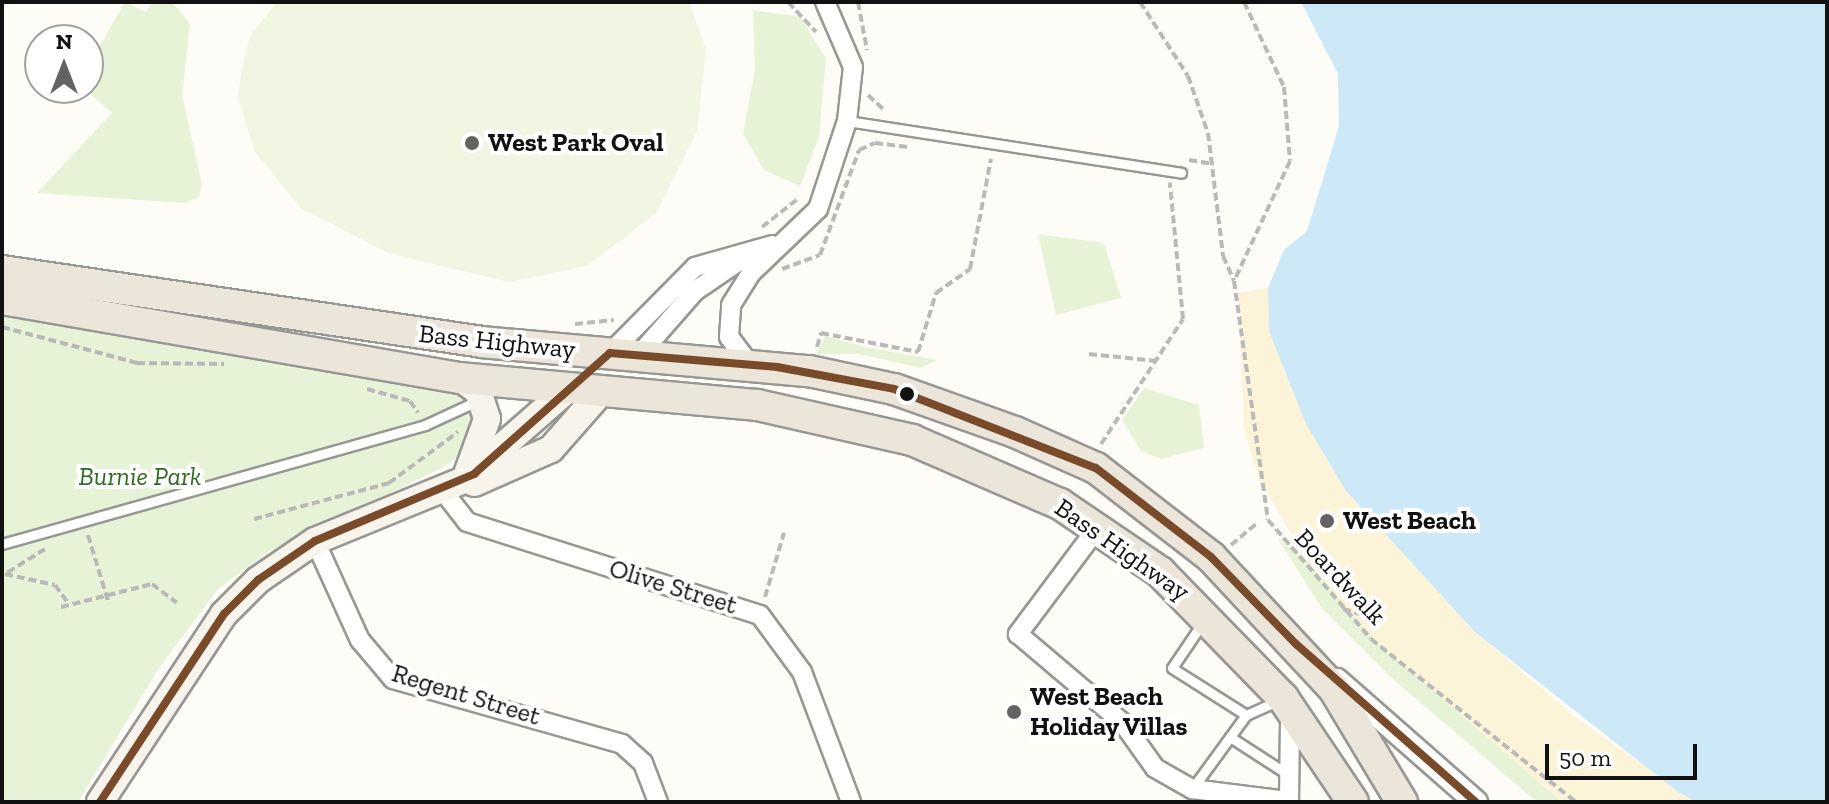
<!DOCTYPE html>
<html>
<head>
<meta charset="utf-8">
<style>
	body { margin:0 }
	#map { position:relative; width:1829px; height:804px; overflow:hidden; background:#fdfcf7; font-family:"Zilla Slab",serif }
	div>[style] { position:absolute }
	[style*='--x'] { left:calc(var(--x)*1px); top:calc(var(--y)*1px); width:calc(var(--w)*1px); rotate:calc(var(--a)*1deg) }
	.green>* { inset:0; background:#e7f3d7 }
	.sand>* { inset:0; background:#fcf4d9 }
	.pitch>* { inset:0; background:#f0f6e1 }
	.water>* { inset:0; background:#cde8f7 }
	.path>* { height:4px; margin-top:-2px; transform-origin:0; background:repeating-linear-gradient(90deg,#b9b9b8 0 8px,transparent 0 12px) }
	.roads { filter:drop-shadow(2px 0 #979795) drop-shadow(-2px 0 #979795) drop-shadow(0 2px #979795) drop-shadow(0 -2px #979795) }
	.service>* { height:9px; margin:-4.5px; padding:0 4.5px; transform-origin:4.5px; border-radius:4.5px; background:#fffffe }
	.minor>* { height:18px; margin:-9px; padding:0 9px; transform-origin:9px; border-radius:9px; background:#fffffe }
	.tertiary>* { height:22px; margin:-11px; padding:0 11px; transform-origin:11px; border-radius:11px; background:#fffffe }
	.secondary>* { height:26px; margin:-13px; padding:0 13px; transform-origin:13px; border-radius:13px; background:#f6f4eb }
	.trunk>* { height:30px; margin:-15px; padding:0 15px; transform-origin:15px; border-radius:15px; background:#ece5da }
	.bus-1>* { height:8px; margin:-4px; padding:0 4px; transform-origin:4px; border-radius:4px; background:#7a4b2a }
	.dots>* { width:22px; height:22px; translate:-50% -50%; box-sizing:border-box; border:4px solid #fff; border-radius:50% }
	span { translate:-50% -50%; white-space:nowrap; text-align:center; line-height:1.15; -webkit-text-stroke:8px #fff; paint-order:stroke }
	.poi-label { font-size:26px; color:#111; font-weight:700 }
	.left { translate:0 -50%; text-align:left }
	.street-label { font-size:26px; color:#111 }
	.park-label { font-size:26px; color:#2f6b1f; font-style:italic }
	.frame { position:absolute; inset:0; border:4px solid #111; pointer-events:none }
	.north { position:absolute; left:24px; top:24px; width:80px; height:80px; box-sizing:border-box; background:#fff; border:2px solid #a0a0a0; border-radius:50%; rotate:0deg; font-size:22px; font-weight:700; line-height:32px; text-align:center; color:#111 }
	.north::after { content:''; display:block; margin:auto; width:28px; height:36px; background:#646362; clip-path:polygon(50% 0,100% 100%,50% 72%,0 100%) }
	.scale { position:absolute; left:1545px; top:744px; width:152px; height:36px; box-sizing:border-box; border:4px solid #111; border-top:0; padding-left:10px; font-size:24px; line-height:28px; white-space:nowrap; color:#111; -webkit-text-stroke:6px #fff; paint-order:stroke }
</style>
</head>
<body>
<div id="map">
	<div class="green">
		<div style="clip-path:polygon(125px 2px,146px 12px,152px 2px,172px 2px,190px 24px,182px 95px,202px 184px,199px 197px,185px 203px,37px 193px,112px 113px,84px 88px,88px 67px)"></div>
		<div style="clip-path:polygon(753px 10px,800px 17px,826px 58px,819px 137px,800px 186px,764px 170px,743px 134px,755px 69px)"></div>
		<div style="clip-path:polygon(1038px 234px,1104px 243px,1121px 298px,1056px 315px)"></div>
		<div style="clip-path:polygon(2px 315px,464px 390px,480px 409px,463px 453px,444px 467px,270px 551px,218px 589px,159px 668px,78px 802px,2px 802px)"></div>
		<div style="clip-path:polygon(825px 336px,865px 347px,937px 360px,921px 368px,859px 354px,816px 354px)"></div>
		<div style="clip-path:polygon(1144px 388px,1199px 405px,1204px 448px,1161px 459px,1141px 451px,1122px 420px)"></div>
		<div style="clip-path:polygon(1278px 539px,1304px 557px,1374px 639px,1562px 802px,1537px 802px,1395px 681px,1321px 607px)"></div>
	</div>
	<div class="sand">
		<div style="clip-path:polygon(1268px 288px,1283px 368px,1346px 491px,1475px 632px,1579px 720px,1697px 802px,1562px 802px,1374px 639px,1304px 557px,1258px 476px,1244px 428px,1238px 293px)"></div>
	</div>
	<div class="pitch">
		<div style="clip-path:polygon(277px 2px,689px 2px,706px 50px,697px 131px,656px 213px,587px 266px,509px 282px,388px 253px,301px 208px,255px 152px,238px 98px,241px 73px,250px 36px)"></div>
	</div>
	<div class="water">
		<div style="clip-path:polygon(1301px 2px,1827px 2px,1827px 802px,1697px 802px,1678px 792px,1475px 632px,1346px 491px,1306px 424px,1269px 331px,1268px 288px,1284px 250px,1307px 231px,1339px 126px,1338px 74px)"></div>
	</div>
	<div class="path">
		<div style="--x:788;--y:2;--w:41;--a:47"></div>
		<div style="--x:858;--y:2;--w:49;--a:79.4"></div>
		<div style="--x:1140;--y:2;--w:88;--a:57"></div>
		<div style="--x:1188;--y:76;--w:60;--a:70.7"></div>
		<div style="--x:1208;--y:133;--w:124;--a:83"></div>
		<div style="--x:1223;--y:256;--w:27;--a:66"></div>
		<div style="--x:1244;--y:2;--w:94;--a:64.8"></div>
		<div style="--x:1284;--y:87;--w:74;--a:85.4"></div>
		<div style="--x:1290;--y:161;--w:132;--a:115"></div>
		<div style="--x:1234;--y:281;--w:241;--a:81.9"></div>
		<div style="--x:1268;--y:520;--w:157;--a:49.1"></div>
		<div style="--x:1371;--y:639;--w:262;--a:38.5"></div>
		<div style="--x:868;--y:95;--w:22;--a:43"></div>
		<div style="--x:1189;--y:160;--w:25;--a:9"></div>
		<div style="--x:762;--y:227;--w:47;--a:-38.1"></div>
		<div style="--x:782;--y:269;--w:40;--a:-20.2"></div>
		<div style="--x:820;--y:255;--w:112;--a:-69.6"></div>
		<div style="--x:859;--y:150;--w:17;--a:-24"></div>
		<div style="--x:875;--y:143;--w:33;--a:7"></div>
		<div style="--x:575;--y:324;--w:39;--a:-6"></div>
		<div style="--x:2;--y:327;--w:140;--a:14.9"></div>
		<div style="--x:137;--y:363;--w:87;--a:0.7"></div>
		<div style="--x:817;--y:347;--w:15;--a:-74"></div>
		<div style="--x:821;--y:333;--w:99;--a:11.1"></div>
		<div style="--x:918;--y:352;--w:62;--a:-73"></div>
		<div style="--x:936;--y:293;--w:42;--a:-35.2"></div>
		<div style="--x:970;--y:269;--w:112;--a:-79.2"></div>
		<div style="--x:1089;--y:354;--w:68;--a:5.9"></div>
		<div style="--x:367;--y:389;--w:45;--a:15.6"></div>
		<div style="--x:410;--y:401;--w:14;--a:56"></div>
		<div style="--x:1101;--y:444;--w:149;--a:-56.7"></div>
		<div style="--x:1183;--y:319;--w:137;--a:-95.5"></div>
		<div style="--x:254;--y:519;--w:140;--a:-14.9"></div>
		<div style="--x:389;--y:483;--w:86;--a:-36.5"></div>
		<div style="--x:88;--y:535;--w:72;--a:73.1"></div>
		<div style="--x:1231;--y:545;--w:33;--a:-40"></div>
		<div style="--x:45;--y:549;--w:47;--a:148"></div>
		<div style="--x:5;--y:574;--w:51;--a:12.4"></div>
		<div style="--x:55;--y:585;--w:24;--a:54"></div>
		<div style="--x:765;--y:597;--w:67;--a:-73.5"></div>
		<div style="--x:61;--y:607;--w:94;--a:-14.2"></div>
		<div style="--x:152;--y:584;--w:31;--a:37"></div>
		<div style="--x:1343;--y:609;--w:29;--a:16"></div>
	</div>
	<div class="roads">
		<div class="service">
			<div style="--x:847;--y:121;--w:338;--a:8.8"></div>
			<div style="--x:2;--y:544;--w:439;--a:-15.7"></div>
			<div style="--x:425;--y:425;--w:60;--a:-24.8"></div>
			<div style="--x:1203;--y:622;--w:55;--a:124"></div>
			<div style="--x:1172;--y:668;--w:88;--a:32.4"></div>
			<div style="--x:1246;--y:715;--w:34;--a:-24"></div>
			<div style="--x:1230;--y:737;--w:70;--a:32.8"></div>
			<div style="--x:1192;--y:789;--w:92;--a:-53.9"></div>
		</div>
		<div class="minor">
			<div style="--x:610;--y:353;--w:121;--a:-45.3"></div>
			<div style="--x:695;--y:267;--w:80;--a:-15.9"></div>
			<div style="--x:639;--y:355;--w:85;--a:-48.8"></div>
			<div style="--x:695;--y:291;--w:60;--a:-34.2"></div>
			<div style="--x:751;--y:366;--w:36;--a:-127"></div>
			<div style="--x:729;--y:337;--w:32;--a:-86"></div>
			<div style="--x:731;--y:305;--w:36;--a:-58"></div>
			<div style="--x:750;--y:274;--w:94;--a:-43.7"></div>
			<div style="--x:818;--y:209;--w:93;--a:-71.8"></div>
			<div style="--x:847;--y:121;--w:54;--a:-83.7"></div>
			<div style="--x:853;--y:67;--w:71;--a:-113.3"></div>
			<div style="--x:443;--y:491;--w:39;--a:52"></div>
			<div style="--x:467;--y:522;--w:307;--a:17.6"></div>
			<div style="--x:760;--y:615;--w:71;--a:53.6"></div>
			<div style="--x:802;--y:672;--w:139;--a:69.3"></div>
			<div style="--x:1098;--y:527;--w:134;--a:126.8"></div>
			<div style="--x:1018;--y:634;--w:138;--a:40.3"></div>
			<div style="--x:1123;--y:723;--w:55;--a:54.6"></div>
			<div style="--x:1155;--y:768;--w:43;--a:29.6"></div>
			<div style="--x:1192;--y:789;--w:98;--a:7.1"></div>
			<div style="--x:315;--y:541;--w:109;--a:65.6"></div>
			<div style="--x:360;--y:640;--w:51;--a:49.8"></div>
			<div style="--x:393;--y:679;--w:238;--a:15.8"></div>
			<div style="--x:622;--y:744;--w:28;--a:42"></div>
			<div style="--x:643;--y:763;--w:42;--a:69"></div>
			<div style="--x:1289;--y:802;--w:85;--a:-89.3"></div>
		</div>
		<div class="tertiary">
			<div style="--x:1337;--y:680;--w:185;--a:41.3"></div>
		</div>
		<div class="secondary">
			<div style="--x:460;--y:378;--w:22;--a:36"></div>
			<div style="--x:478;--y:391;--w:29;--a:72"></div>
			<div style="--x:487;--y:419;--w:62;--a:109.9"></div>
			<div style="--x:474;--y:483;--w:84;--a:-23.8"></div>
			<div style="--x:551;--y:449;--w:76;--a:-48.7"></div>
			<div style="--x:100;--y:802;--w:225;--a:-56.6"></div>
			<div style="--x:224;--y:614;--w:48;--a:-45"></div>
			<div style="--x:258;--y:580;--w:69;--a:-34.4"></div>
			<div style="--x:315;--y:541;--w:161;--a:-22.3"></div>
			<div style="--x:464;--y:480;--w:138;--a:-41.2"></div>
		</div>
		<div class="trunk">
			<div style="--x:2;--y:271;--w:484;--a:8.4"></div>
			<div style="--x:481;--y:342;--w:329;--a:5.1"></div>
			<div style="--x:809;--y:371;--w:87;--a:12"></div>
			<div style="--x:894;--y:389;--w:128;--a:19.6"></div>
			<div style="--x:1015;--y:432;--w:89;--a:24"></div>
			<div style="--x:1096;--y:468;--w:145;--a:37.7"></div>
			<div style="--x:1211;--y:557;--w:180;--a:47"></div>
			<div style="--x:1334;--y:689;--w:132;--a:59"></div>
			<div style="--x:2;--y:299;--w:465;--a:9.8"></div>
			<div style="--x:460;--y:378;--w:298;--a:5.2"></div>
			<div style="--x:757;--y:405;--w:159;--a:12.7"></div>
			<div style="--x:912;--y:440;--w:161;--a:23.4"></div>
			<div style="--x:1060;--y:504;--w:121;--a:34.2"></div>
			<div style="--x:1160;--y:572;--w:176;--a:45.7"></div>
			<div style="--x:1283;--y:698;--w:125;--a:56.1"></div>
		</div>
	</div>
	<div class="bus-1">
		<div style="--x:100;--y:802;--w:225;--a:-56.6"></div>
		<div style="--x:224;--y:614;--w:48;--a:-45"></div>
		<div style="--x:258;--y:580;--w:69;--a:-34.4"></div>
		<div style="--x:315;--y:541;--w:173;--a:-22.8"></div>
		<div style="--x:474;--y:474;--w:182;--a:-41.7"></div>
		<div style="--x:610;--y:353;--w:168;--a:4.8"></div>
		<div style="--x:777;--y:367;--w:119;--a:10.6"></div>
		<div style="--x:894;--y:389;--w:217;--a:21.4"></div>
		<div style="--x:1096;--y:468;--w:145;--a:37.7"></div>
		<div style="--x:1211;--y:557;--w:123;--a:45.7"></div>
		<div style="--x:1297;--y:645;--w:238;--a:41.3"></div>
	</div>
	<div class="dots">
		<div style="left:472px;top:143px;background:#646362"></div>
		<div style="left:907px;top:394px;background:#111"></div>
		<div style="left:1327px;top:521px;background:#646362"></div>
		<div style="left:1014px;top:712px;background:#646362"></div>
	</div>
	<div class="poi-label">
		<span class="left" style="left:488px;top:143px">West Park Oval</span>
		<span class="left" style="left:1343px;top:521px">West Beach</span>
		<span class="left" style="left:1030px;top:712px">West Beach<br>Holiday Villas</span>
	</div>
	<div class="street-label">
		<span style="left:497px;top:342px;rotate:6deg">Bass Highway</span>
		<span style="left:1122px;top:550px;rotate:35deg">Bass Highway</span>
		<span style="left:1340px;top:577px;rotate:47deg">Boardwalk</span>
		<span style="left:673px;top:587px;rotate:17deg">Olive Street</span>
		<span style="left:466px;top:695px;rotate:17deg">Regent Street</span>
	</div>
	<div class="park-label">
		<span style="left:140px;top:477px">Burnie Park</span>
	</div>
	<div class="frame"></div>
	<div class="north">N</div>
	<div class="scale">50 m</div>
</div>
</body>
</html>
